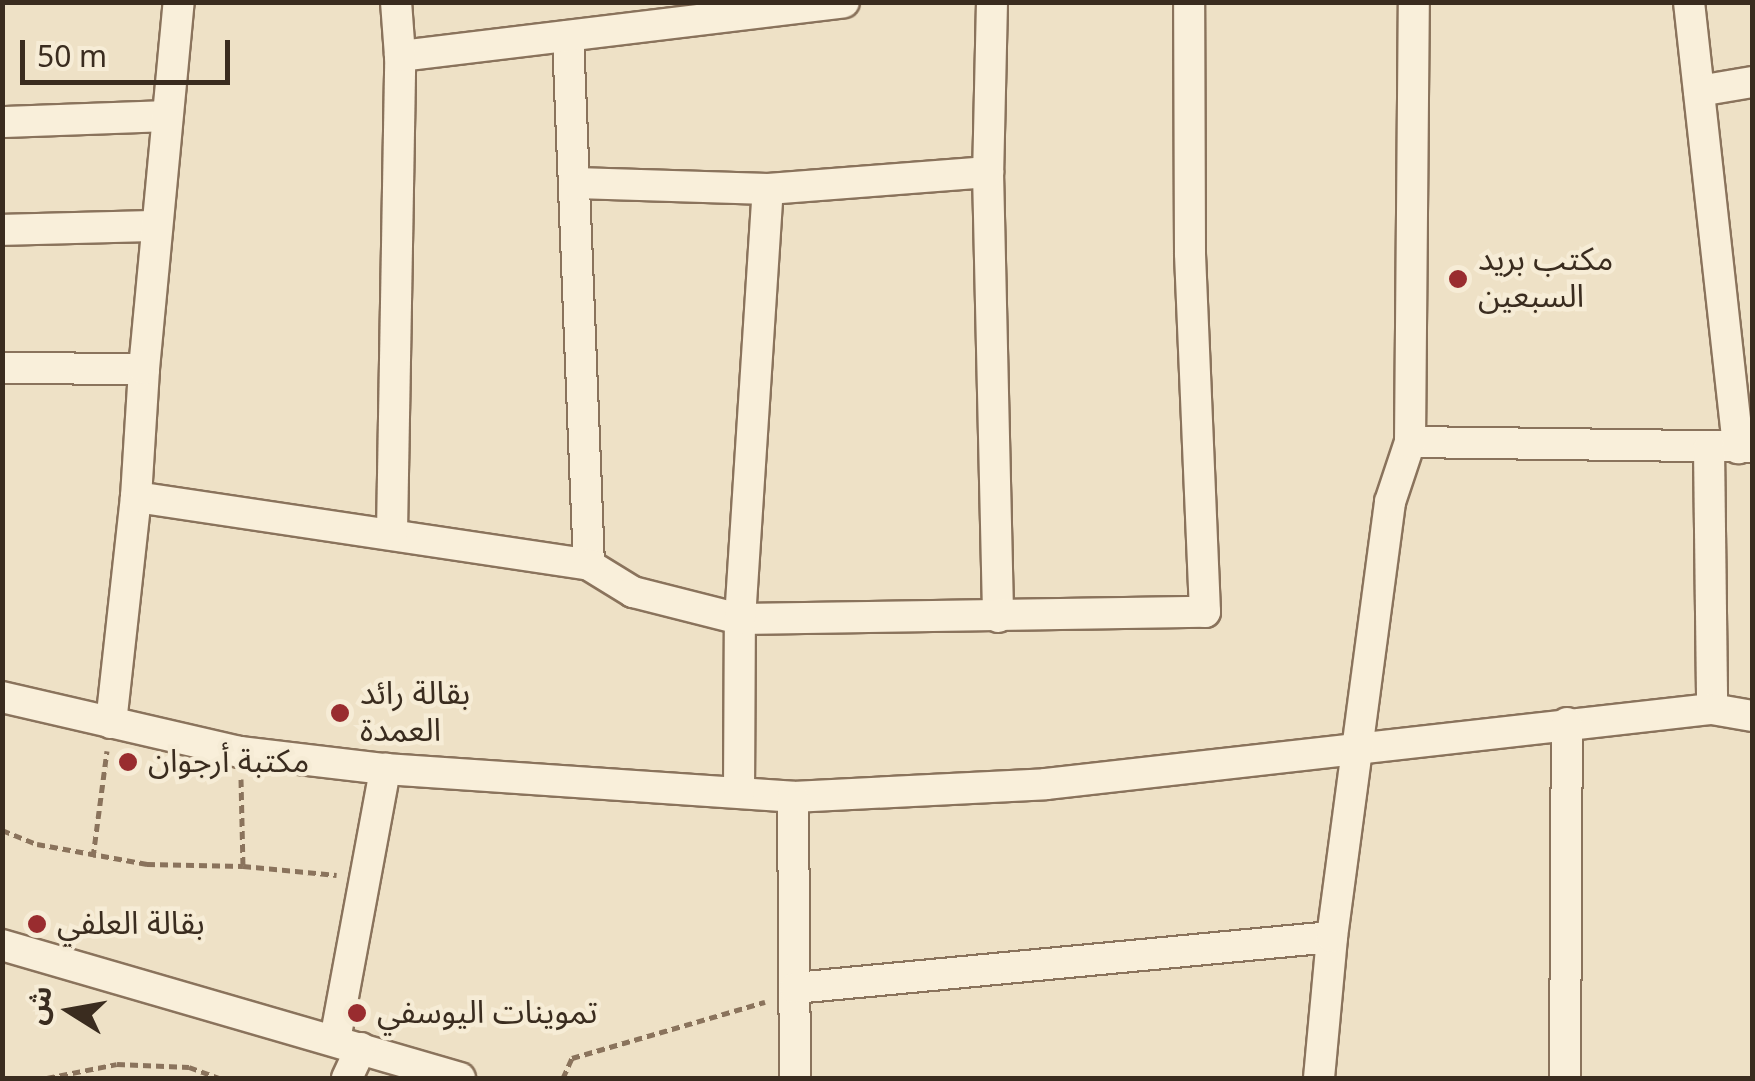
<!DOCTYPE html>
<html>
<head>
<meta charset="utf-8">
<style>
	body { margin:0 }
	#map { position:relative; width:1755px; height:1081px; overflow:hidden; background:#eee1c6; font-family:Georgia,"Noto Sans Arabic",serif }
	div>[style] { position:absolute }
	[style*='--x'] { left:calc(var(--x)*1px); top:calc(var(--y)*1px); width:calc(var(--w)*1px); rotate:calc(var(--a)*1deg) }
	.path>* { height:5px; margin-top:-2.5px; transform-origin:0; background:repeating-linear-gradient(90deg,#8a735c 0 8px,transparent 0 13px) }
	.roads { filter:drop-shadow(2px 0 #8a735c) drop-shadow(-2px 0 #8a735c) drop-shadow(0 2px #8a735c) drop-shadow(0 -2px #8a735c) }
	.minor>* { height:30px; margin:-15px; padding:0 15px; transform-origin:15px; border-radius:15px; background:#f9efda }
	.dots>* { width:28px; height:28px; translate:-50% -50%; box-sizing:border-box; border:5px solid #f6ecd6; border-radius:50% }
	span { translate:-50% -50%; white-space:nowrap; text-align:center; line-height:1.15; -webkit-text-stroke:9px #f6ecd6; paint-order:stroke }
	.poi-label { font-size:32px; color:#3a2c1f }
	.left { translate:0 -50%; text-align:left }
	.frame { position:absolute; inset:0; border:5px solid #3a2c1f; pointer-events:none }
	.north { position:absolute; left:20px; top:961px; width:100px; height:100px; -webkit-text-stroke:8px #f6ecd6; paint-order:stroke; rotate:281deg; font-size:28px; font-weight:700; line-height:40px; text-align:center; color:#3a2c1f }
	.north::after { content:''; display:block; margin:auto; width:35px; height:45px; background:#3a2c1f; clip-path:polygon(50% 0,100% 100%,50% 72%,0 100%) }
	.scale { position:absolute; left:20px; top:40px; width:210px; height:45px; box-sizing:border-box; border:5px solid #3a2c1f; border-top:0; padding-left:12px; font-size:30px; line-height:35px; white-space:nowrap; color:#3a2c1f; -webkit-text-stroke:8px #f6ecd6; paint-order:stroke }
</style>
</head>
<body>
<div id="map">
	<div class="path">
		<div style="--x:241;--y:779;--w:87;--a:88.7"></div>
		<div style="--x:2;--y:830;--w:38;--a:22"></div>
		<div style="--x:37;--y:844;--w:112;--a:10.3"></div>
		<div style="--x:147;--y:864;--w:96;--a:1.2"></div>
		<div style="--x:243;--y:866;--w:94;--a:5.5"></div>
		<div style="--x:93;--y:857;--w:107;--a:-82.5"></div>
		<div style="--x:47;--y:1078;--w:71;--a:-11.3"></div>
		<div style="--x:117;--y:1064;--w:72;--a:2.4"></div>
		<div style="--x:189;--y:1067;--w:33;--a:20"></div>
		<div style="--x:563;--y:1078;--w:22;--a:-66"></div>
		<div style="--x:572;--y:1058;--w:201;--a:-16.2"></div>
	</div>
	<div class="roads">
		<div class="minor">
			<div style="--x:992;--y:2;--w:170;--a:91.3"></div>
			<div style="--x:988;--y:172;--w:445;--a:88.7"></div>
			<div style="--x:1689;--y:2;--w:449;--a:83.7"></div>
			<div style="--x:568;--y:36;--w:529;--a:87.73"></div>
			<div style="--x:400;--y:56;--w:447;--a:-6.9"></div>
			<div style="--x:1699;--y:91;--w:54;--a:-9.6"></div>
			<div style="--x:2;--y:122;--w:165;--a:-2.1"></div>
			<div style="--x:576;--y:183;--w:192;--a:1.8"></div>
			<div style="--x:768;--y:189;--w:221;--a:-4.4"></div>
			<div style="--x:2;--y:230;--w:154;--a:-1.5"></div>
			<div style="--x:2;--y:368;--w:142;--a:0.4"></div>
			<div style="--x:1410;--y:442;--w:342;--a:0.8"></div>
			<div style="--x:1709;--y:448;--w:261;--a:89.3"></div>
			<div style="--x:136;--y:497;--w:458;--a:8.5"></div>
			<div style="--x:589;--y:565;--w:52;--a:31.5"></div>
			<div style="--x:633;--y:592;--w:110;--a:14.2"></div>
			<div style="--x:740;--y:619;--w:465;--a:-0.9"></div>
			<div style="--x:1205;--y:612;--w:359;--a:-92.4"></div>
			<div style="--x:1190;--y:253;--w:251;--a:-90.2"></div>
			<div style="--x:392;--y:532;--w:476;--a:-89"></div>
			<div style="--x:400;--y:56;--w:54;--a:-94.2"></div>
			<div style="--x:2;--y:697;--w:244;--a:13"></div>
			<div style="--x:240;--y:752;--w:146;--a:6.7"></div>
			<div style="--x:385;--y:769;--w:409;--a:3.9"></div>
			<div style="--x:793;--y:797;--w:253;--a:-2.9"></div>
			<div style="--x:1046;--y:784;--w:670;--a:-6.43"></div>
			<div style="--x:1712;--y:709;--w:41;--a:9.9"></div>
			<div style="--x:111;--y:723;--w:227;--a:-83.7"></div>
			<div style="--x:136;--y:497;--w:128;--a:-86.4"></div>
			<div style="--x:144;--y:369;--w:369;--a:-84.6"></div>
			<div style="--x:739;--y:792;--w:173;--a:-89.7"></div>
			<div style="--x:740;--y:619;--w:431;--a:-86.3"></div>
			<div style="--x:793;--y:797;--w:281;--a:89.6"></div>
			<div style="--x:2;--y:945;--w:477;--a:16.2"></div>
			<div style="--x:795;--y:988;--w:539;--a:-5.43"></div>
			<div style="--x:335;--y:1040;--w:276;--a:-79.5"></div>
			<div style="--x:347;--y:1078;--w:33;--a:-65"></div>
			<div style="--x:1319;--y:1078;--w:142;--a:-84.7"></div>
			<div style="--x:1332;--y:937;--w:439;--a:-82.4"></div>
			<div style="--x:1390;--y:502;--w:63;--a:-71.6"></div>
			<div style="--x:1410;--y:442;--w:440;--a:-89.5"></div>
			<div style="--x:1565;--y:1078;--w:355;--a:-89.7"></div>
		</div>
	</div>
	<div class="dots">
		<div style="left:1458px;top:279px;background:#992c2f"></div>
		<div style="left:340px;top:713px;background:#992c2f"></div>
		<div style="left:128px;top:762px;background:#992c2f"></div>
		<div style="left:37px;top:924px;background:#992c2f"></div>
		<div style="left:357px;top:1013px;background:#992c2f"></div>
	</div>
	<div class="poi-label">
		<span class="left" style="left:1478px;top:279px">مكتب بريد<br>السبعين</span>
		<span class="left" style="left:360px;top:713px">بقالة رائد<br>العمدة</span>
		<span class="left" style="left:148px;top:762px">مكتبة أرجوان</span>
		<span class="left" style="left:57px;top:924px">بقالة العلفي</span>
		<span class="left" style="left:377px;top:1013px">تموينات اليوسفي</span>
	</div>
	<div class="frame"></div>
	<div class="north">ش</div>
	<div class="scale">50 m</div>
</div>
</body>
</html>
